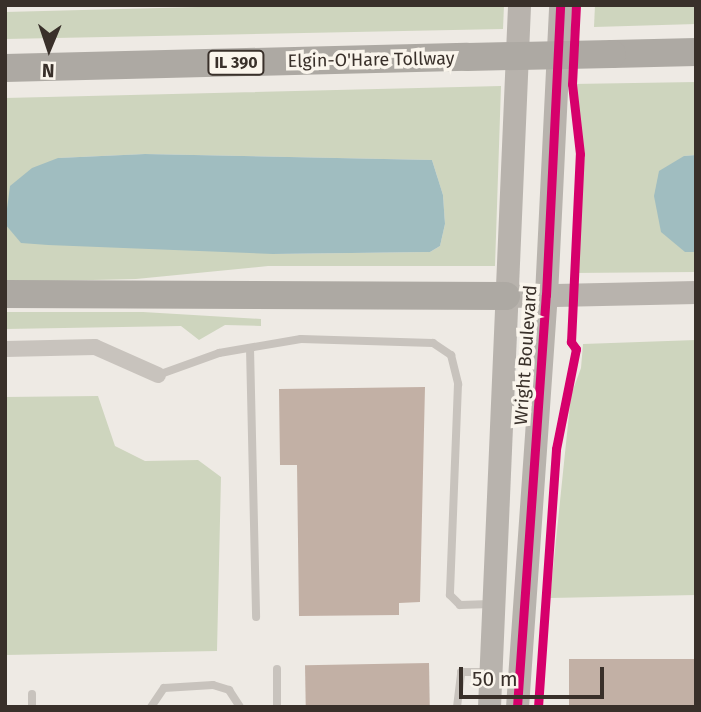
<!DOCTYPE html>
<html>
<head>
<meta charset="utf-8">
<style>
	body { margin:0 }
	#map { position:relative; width:701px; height:712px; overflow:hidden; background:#eeeae4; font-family:"Fira Sans",sans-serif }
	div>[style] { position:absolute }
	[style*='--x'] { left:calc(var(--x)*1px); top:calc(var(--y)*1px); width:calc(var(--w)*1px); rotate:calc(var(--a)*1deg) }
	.green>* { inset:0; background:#ced5be }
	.water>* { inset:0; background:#a0bdc0 }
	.building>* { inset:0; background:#c2b0a5; transform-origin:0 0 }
	.lane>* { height:8px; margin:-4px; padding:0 4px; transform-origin:4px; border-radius:4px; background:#c8c3bd }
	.street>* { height:16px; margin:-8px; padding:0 8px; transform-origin:8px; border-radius:8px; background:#c8c3bd }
	.secondary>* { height:23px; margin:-11.5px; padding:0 11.5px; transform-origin:11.5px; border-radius:11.5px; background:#b8b3ad }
	.highway>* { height:28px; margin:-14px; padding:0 14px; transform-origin:14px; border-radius:14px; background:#ada9a3 }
	.highway-bridge>* { height:28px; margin:-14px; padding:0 14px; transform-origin:14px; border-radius:14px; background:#ada9a3 }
	.cycleway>* { height:9px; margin:-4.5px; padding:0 4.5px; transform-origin:4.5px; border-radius:4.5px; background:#d6006c }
	span { translate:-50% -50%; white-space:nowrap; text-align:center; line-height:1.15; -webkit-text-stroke:7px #faf5ec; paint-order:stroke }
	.shield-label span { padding:2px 5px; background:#faf5ec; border:2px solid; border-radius:5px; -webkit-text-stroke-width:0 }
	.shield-label { font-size:16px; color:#39302a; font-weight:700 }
	.street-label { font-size:18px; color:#39302a }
	.frame { position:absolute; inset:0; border:7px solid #39302a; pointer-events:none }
	.north { position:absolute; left:14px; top:14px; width:70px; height:70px; -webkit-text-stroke:5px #faf5ec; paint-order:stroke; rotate:182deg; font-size:19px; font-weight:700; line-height:28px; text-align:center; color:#39302a }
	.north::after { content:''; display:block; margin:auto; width:24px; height:32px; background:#39302a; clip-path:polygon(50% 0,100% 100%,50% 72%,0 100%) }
	.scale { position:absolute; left:459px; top:667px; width:145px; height:32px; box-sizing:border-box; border:4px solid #39302a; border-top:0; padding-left:9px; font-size:21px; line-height:24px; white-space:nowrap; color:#39302a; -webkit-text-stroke:5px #faf5ec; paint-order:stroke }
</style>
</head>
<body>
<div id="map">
	<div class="green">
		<div style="clip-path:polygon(271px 5px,504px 5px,503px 29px,5px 39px,5px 12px)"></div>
		<div style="clip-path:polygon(595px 5px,696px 5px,696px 24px,594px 27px)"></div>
		<div style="clip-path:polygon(696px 82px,696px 155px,684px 156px,685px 252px,696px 252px,696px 272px,571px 273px,580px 154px,572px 84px)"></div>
		<div style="clip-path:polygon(evenodd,501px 86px,495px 266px,268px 266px,136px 279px,5px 282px,5px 98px,501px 86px,145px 154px,432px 160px,443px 195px,445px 224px,440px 246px,430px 252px,273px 254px,58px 158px,145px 154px)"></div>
		<div style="clip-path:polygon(5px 312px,143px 312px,261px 319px,261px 326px,225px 325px,199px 340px,181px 326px,5px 329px)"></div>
		<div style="clip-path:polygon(696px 340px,696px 595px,550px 598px,571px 395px,581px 368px,583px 344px)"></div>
		<div style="clip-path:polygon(98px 396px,115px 446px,145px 461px,198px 460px,221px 477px,217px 651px,5px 655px,5px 397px)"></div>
	</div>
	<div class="water">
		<div style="clip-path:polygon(145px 154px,432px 160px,443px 195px,445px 224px,440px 246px,430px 252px,273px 254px,48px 245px,21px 243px,5px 224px,10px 186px,32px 168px,58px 158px)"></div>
		<div style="clip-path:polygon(696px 155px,696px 252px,685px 252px,661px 232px,654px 196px,659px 171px,684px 156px)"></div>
	</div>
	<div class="building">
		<div style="clip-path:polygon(425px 387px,420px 602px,399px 603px,399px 615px,299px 616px,297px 465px,280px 465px,279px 389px)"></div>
		<div style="left:696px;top:659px;width:48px;height:127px;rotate:90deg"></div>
		<div style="left:429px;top:663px;width:44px;height:124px;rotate:89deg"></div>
	</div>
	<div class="lane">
		<div style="--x:250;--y:348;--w:269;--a:88.7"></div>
		<div style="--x:158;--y:375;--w:65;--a:-19.8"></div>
		<div style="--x:219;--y:353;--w:83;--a:-9.7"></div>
		<div style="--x:301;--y:339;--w:132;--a:1.7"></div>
		<div style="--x:433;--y:343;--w:22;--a:34"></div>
		<div style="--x:451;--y:355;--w:30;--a:76"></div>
		<div style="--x:458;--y:384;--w:211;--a:92.2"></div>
		<div style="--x:450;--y:595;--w:14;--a:45"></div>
		<div style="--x:460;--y:605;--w:31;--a:-2"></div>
		<div style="--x:32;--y:707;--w:13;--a:-90"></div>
		<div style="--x:151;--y:707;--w:23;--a:-56"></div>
		<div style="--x:164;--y:688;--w:49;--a:-3.5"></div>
		<div style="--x:213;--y:685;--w:17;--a:17"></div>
		<div style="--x:229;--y:690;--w:20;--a:57"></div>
		<div style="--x:277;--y:707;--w:38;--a:-90"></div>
		<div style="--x:457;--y:707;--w:35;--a:-83"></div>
		<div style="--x:461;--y:672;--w:26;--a:0"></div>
	</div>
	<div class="street">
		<div style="--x:5;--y:349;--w:90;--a:-1.3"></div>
		<div style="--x:95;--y:347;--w:69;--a:24"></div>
	</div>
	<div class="secondary">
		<div style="--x:506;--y:296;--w:190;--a:-1.2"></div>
		<div style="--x:489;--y:707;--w:703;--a:-87.55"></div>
		<div style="--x:517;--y:707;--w:413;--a:-86"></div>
		<div style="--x:546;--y:295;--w:290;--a:-87.2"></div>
	</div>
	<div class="highway">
		<div style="--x:612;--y:54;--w:84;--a:-1.4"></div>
		<div style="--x:5;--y:68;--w:462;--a:-1.4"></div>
		<div style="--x:5;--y:294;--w:501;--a:0.23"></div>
	</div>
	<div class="highway-bridge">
		<div style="--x:467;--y:57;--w:145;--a:-1.2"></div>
	</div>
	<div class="cycleway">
		<div style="--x:517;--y:707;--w:413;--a:-86"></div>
		<div style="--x:546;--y:295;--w:290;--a:-87.2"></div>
		<div style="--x:538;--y:707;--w:259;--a:-86"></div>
		<div style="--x:556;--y:449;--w:102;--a:-78.7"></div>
		<div style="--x:576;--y:349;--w:9;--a:-126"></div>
		<div style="--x:571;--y:342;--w:188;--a:-87.3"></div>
		<div style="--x:580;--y:154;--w:70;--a:-96.5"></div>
		<div style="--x:572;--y:84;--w:79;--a:-87.1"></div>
	</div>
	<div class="shield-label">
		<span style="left:236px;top:63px">IL 390</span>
	</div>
	<div class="street-label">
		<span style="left:371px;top:60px;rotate:-1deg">Elgin-O'Hare Tollway</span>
		<span style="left:526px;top:355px;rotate:-86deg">Wright Boulevard</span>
	</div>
	<div class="frame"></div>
	<div class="north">N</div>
	<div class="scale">50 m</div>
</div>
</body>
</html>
